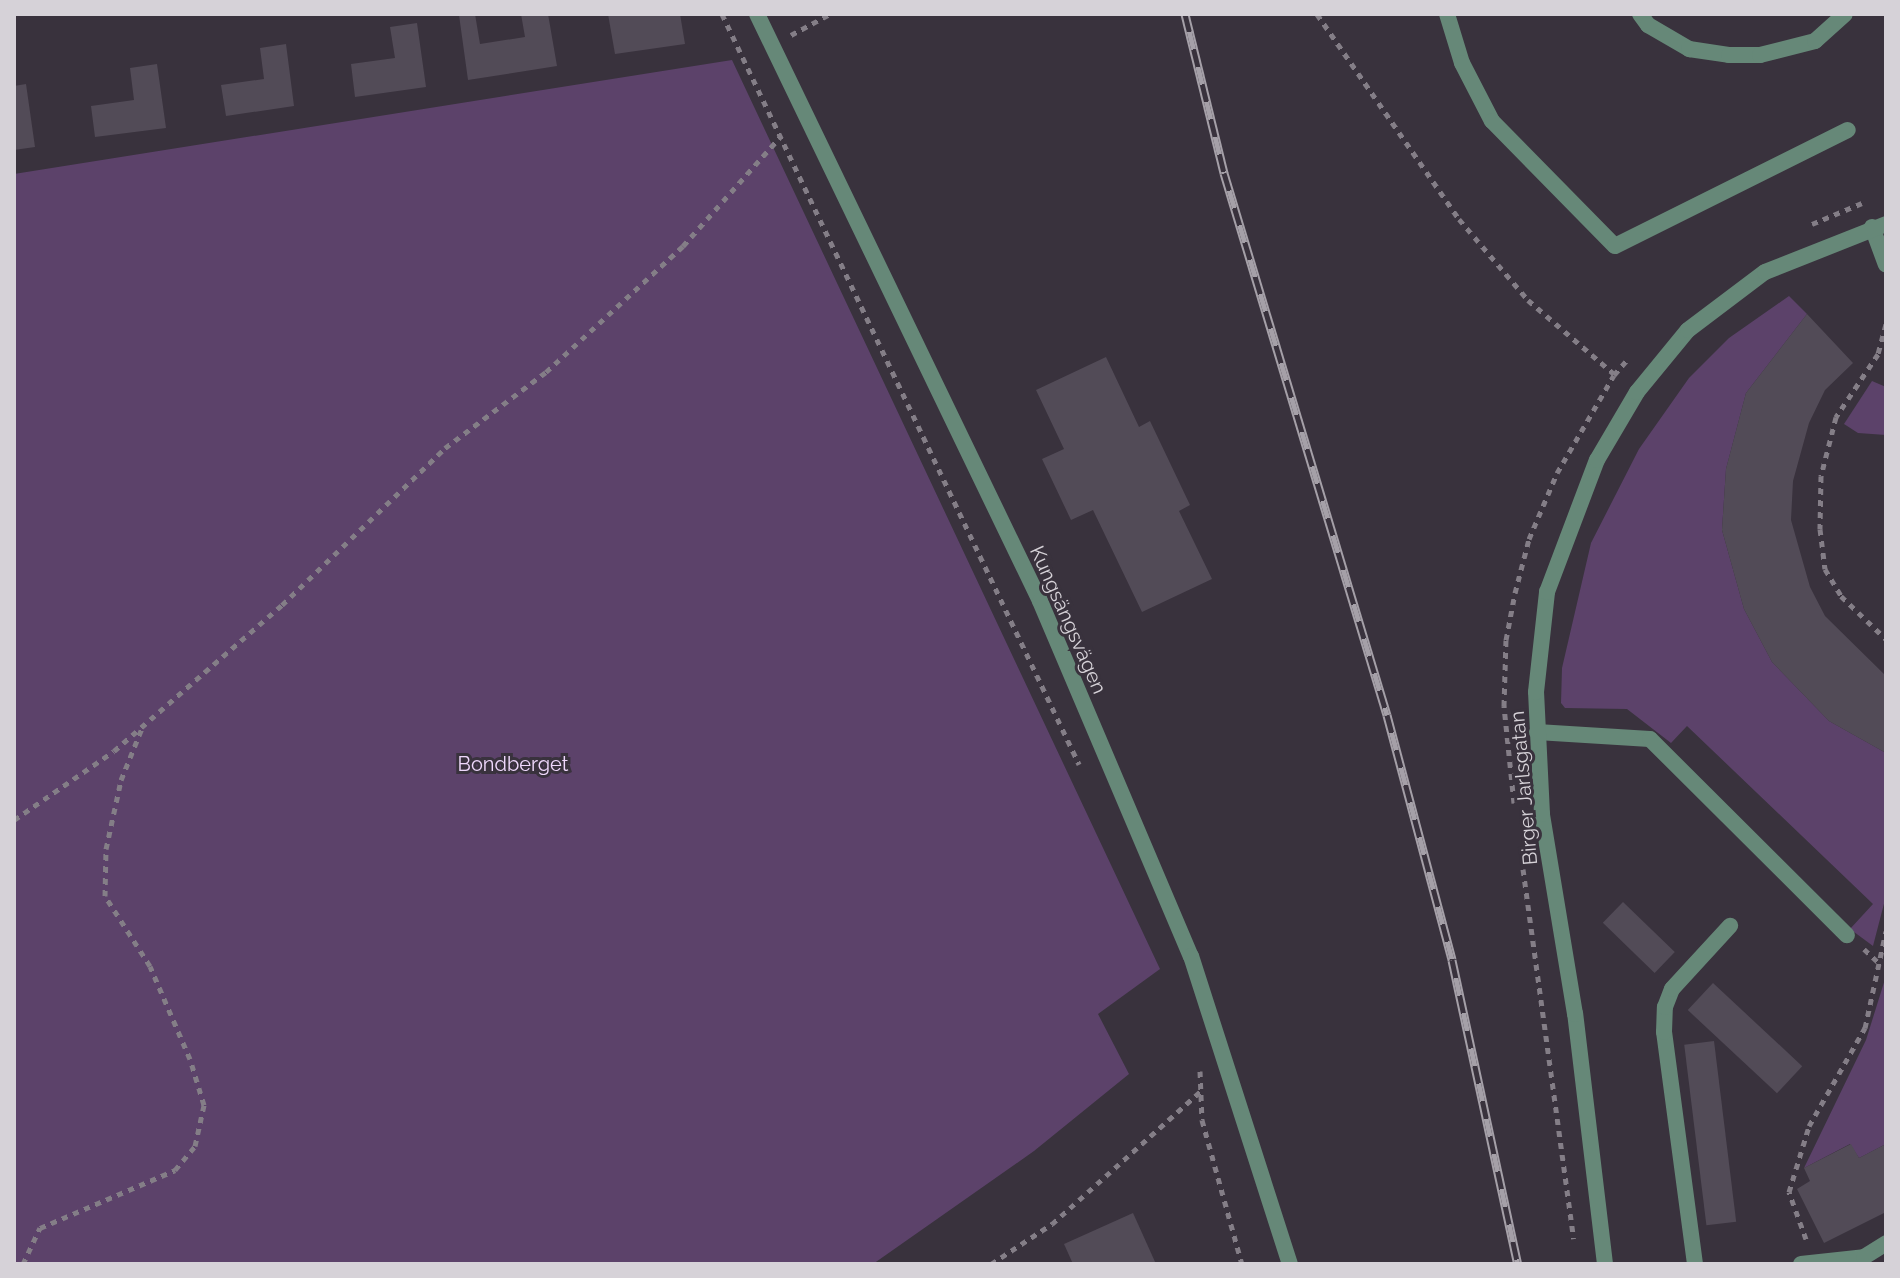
<!DOCTYPE html>
<html>
<head>
<meta charset="utf-8">
<style>
	body { margin:0 }
	#map { position:relative; width:1900px; height:1278px; overflow:hidden; background:#39323d; font-family:Raleway,sans-serif }
	div>[style] { position:absolute }
	[style*='--x'] { left:calc(var(--x)*1px); top:calc(var(--y)*1px); width:calc(var(--w)*1px); rotate:calc(var(--a)*1deg) }
	.green>* { inset:0; background:#5c426a }
	.building>* { inset:0; background:#524b57; transform-origin:0 0 }
	.path>* { height:5px; margin-top:-2.5px; transform-origin:0; background:repeating-linear-gradient(90deg,#847e87 0 6px,transparent 0 12px) }
	.service>* { height:16px; margin:-8px; padding:0 8px; transform-origin:8px; border-radius:8px; background:#668878 }
	.minor>* { height:16px; margin:-8px; padding:0 8px; transform-origin:8px; border-radius:8px; background:#668878 }
	.tertiary>* { height:16px; margin:-8px; padding:0 8px; transform-origin:8px; border-radius:8px; background:#668878 }
	.rail>* { height:9px; margin-top:-4.5px; transform-origin:0; background:repeating-linear-gradient(90deg,#39323d 0 18px,#a5a0a8 0 36px); box-sizing:border-box; border-block:2px solid #a5a0a8 }
	span { translate:-50% -50%; white-space:nowrap; text-align:center; line-height:1.15; -webkit-text-stroke:6px #39323d; paint-order:stroke }
	.street-label { font-size:20px; color:#d6d2d8 }
	.park-label { font-size:20px; color:#efd8fc }
	.frame { position:absolute; inset:0; border:16px solid #d6d2d8; pointer-events:none }
</style>
</head>
<body>
<div id="map">
	<div class="green">
		<div style="clip-path:polygon(732px 60px,1160px 969px,1098px 1014px,1129px 1074px,1034px 1151px,873px 1264px,14px 1264px,14px 174px)"></div>
		<div style="clip-path:polygon(1789px 296px,1807px 314px,1746px 393px,1726px 469px,1722px 530px,1744px 609px,1772px 662px,1829px 721px,1886px 753px,1886px 896px,1873px 946px,1850px 929px,1873px 904px,1687px 726px,1671px 743px,1627px 709px,1565px 708px,1561px 703px,1562px 668px,1591px 543px,1639px 449px,1689px 378px,1729px 338px)"></div>
		<div style="clip-path:polygon(1872px 381px,1886px 387px,1886px 435px,1858px 433px,1844px 424px)"></div>
		<div style="clip-path:polygon(1886px 976px,1886px 1144px,1859px 1158px,1850px 1144px,1804px 1168px,1866px 1040px)"></div>
	</div>
	<div class="building">
		<div style="clip-path:polygon(475px 14px,480px 44px,525px 37px,521px 14px,548px 14px,557px 66px,468px 80px,459px 15px)"></div>
		<div style="clip-path:polygon(608px 14px,680px 14px,685px 44px,615px 54px)"></div>
		<div style="clip-path:polygon(417px 23px,426px 87px,355px 97px,351px 64px,395px 58px,390px 27px)"></div>
		<div style="clip-path:polygon(286px 44px,294px 106px,226px 116px,221px 85px,264px 79px,260px 48px)"></div>
		<div style="clip-path:polygon(157px 64px,166px 128px,95px 137px,91px 106px,134px 100px,130px 68px)"></div>
		<div style="clip-path:polygon(26px 84px,35px 147px,14px 150px,14px 86px)"></div>
		<div style="clip-path:polygon(1807px 314px,1853px 363px,1825px 390px,1809px 423px,1793px 481px,1791px 520px,1810px 587px,1825px 616px,1886px 676px,1886px 753px,1829px 721px,1772px 662px,1744px 609px,1722px 530px,1726px 469px,1746px 393px)"></div>
		<div style="clip-path:polygon(1106px 357px,1139px 427px,1150px 421px,1190px 505px,1179px 511px,1212px 579px,1142px 612px,1093px 510px,1071px 520px,1042px 459px,1064px 449px,1036px 390px)"></div>
		<div style="left:1623px;top:902px;width:72px;height:29px;rotate:44deg"></div>
		<div style="left:1713px;top:983px;width:122px;height:37px;rotate:43deg"></div>
		<div style="left:1714px;top:1041px;width:182px;height:30px;rotate:83deg"></div>
		<div style="clip-path:polygon(1851px 1144px,1859px 1158px,1886px 1144px,1886px 1212px,1824px 1243px,1797px 1189px,1810px 1181px,1804px 1168px)"></div>
		<div style="clip-path:polygon(1133px 1213px,1156px 1264px,1073px 1264px,1064px 1244px)"></div>
	</div>
	<div class="path">
		<div style="--x:722;--y:14;--w:831;--a:64.55"></div>
		<div style="--x:1317;--y:14;--w:249;--a:55.3"></div>
		<div style="--x:1459;--y:219;--w:106;--a:49.6"></div>
		<div style="--x:1528;--y:300;--w:113;--a:40.7"></div>
		<div style="--x:791;--y:35;--w:44;--a:-28.3"></div>
		<div style="--x:1812;--y:224;--w:54;--a:-22.8"></div>
		<div style="--x:1886;--y:324;--w:31;--a:105"></div>
		<div style="--x:1878;--y:354;--w:76;--a:123.7"></div>
		<div style="--x:1836;--y:417;--w:61;--a:104.3"></div>
		<div style="--x:1821;--y:476;--w:53;--a:91.1"></div>
		<div style="--x:1820;--y:529;--w:40;--a:82.9"></div>
		<div style="--x:1825;--y:569;--w:31;--a:59"></div>
		<div style="--x:1841;--y:596;--w:62;--a:43.7"></div>
		<div style="--x:1514;--y:803;--w:98;--a:-95.9"></div>
		<div style="--x:1504;--y:706;--w:66;--a:-88.3"></div>
		<div style="--x:1506;--y:640;--w:48;--a:-79.2"></div>
		<div style="--x:1515;--y:593;--w:56;--a:-75.5"></div>
		<div style="--x:1529;--y:539;--w:72;--a:-67"></div>
		<div style="--x:1557;--y:473;--w:113;--a:-59.8"></div>
		<div style="--x:1614;--y:375;--w:21;--a:-49"></div>
		<div style="--x:14;--y:820;--w:121;--a:-34.6"></div>
		<div style="--x:114;--y:751;--w:223;--a:-41"></div>
		<div style="--x:282;--y:605;--w:226;--a:-43.9"></div>
		<div style="--x:445;--y:448;--w:126;--a:-37"></div>
		<div style="--x:546;--y:372;--w:186;--a:-42.6"></div>
		<div style="--x:683;--y:246;--w:146;--a:-48.3"></div>
		<div style="--x:1523;--y:869;--w:373;--a:82.2"></div>
		<div style="--x:1864;--y:949;--w:19;--a:43"></div>
		<div style="--x:1200;--y:1071;--w:49;--a:87.7"></div>
		<div style="--x:1202;--y:1120;--w:149;--a:74.5"></div>
		<div style="--x:1806;--y:1239;--w:50;--a:-109.9"></div>
		<div style="--x:1789;--y:1192;--w:69;--a:-73.1"></div>
		<div style="--x:1809;--y:1126;--w:113;--a:-60.3"></div>
		<div style="--x:1865;--y:1028;--w:99;--a:-77.8"></div>
		<div style="--x:23;--y:1264;--w:40;--a:-65"></div>
		<div style="--x:40;--y:1228;--w:147;--a:-23.2"></div>
		<div style="--x:175;--y:1170;--w:31;--a:-50"></div>
		<div style="--x:195;--y:1146;--w:42;--a:-77.6"></div>
		<div style="--x:204;--y:1105;--w:48;--a:-106.9"></div>
		<div style="--x:190;--y:1059;--w:101;--a:-113.3"></div>
		<div style="--x:150;--y:966;--w:83;--a:-122.7"></div>
		<div style="--x:105;--y:896;--w:47;--a:-88.8"></div>
		<div style="--x:106;--y:849;--w:71;--a:-77.7"></div>
		<div style="--x:121;--y:780;--w:56;--a:-68"></div>
		<div style="--x:991;--y:1264;--w:73;--a:-33.3"></div>
		<div style="--x:1052;--y:1224;--w:201;--a:-41.8"></div>
	</div>
	<div class="service">
		<div style="--x:1447;--y:14;--w:51;--a:73"></div>
		<div style="--x:1462;--y:63;--w:65;--a:62.7"></div>
		<div style="--x:1492;--y:121;--w:175;--a:45.5"></div>
		<div style="--x:1615;--y:246;--w:260;--a:-26.5"></div>
		<div style="--x:1640;--y:14;--w:14;--a:54"></div>
		<div style="--x:1648;--y:25;--w:48;--a:30.3"></div>
		<div style="--x:1689;--y:49;--w:40;--a:8.5"></div>
		<div style="--x:1729;--y:55;--w:31;--a:0"></div>
		<div style="--x:1760;--y:55;--w:57;--a:-14.3"></div>
		<div style="--x:1815;--y:41;--w:40;--a:-42"></div>
		<div style="--x:1872;--y:227;--w:40;--a:69.8"></div>
		<div style="--x:1537;--y:732;--w:113;--a:3.5"></div>
		<div style="--x:1650;--y:739;--w:278;--a:44.9"></div>
		<div style="--x:1695;--y:1264;--w:234;--a:-97.6"></div>
		<div style="--x:1664;--y:1032;--w:25;--a:-88"></div>
		<div style="--x:1665;--y:1007;--w:19;--a:-69"></div>
		<div style="--x:1672;--y:989;--w:86;--a:-47.4"></div>
		<div style="--x:1801;--y:1264;--w:63;--a:-6.3"></div>
		<div style="--x:1864;--y:1257;--w:26;--a:-32"></div>
	</div>
	<div class="minor">
		<div style="--x:1605;--y:1264;--w:252;--a:-96.8"></div>
		<div style="--x:1575;--y:1014;--w:203;--a:-99.4"></div>
		<div style="--x:1542;--y:814;--w:122;--a:-92.8"></div>
		<div style="--x:1536;--y:692;--w:101;--a:-83.7"></div>
		<div style="--x:1547;--y:592;--w:141;--a:-69.3"></div>
		<div style="--x:1597;--y:460;--w:79;--a:-59.5"></div>
		<div style="--x:1637;--y:392;--w:80;--a:-50.6"></div>
		<div style="--x:1688;--y:330;--w:96;--a:-37"></div>
		<div style="--x:1765;--y:272;--w:130;--a:-21.6"></div>
	</div>
	<div class="tertiary">
		<div style="--x:757;--y:14;--w:652;--a:64.26"></div>
		<div style="--x:1040;--y:601;--w:386;--a:67"></div>
		<div style="--x:1191;--y:956;--w:324;--a:72.2"></div>
	</div>
	<div class="rail">
		<div style="--x:1185;--y:14;--w:164;--a:76.2"></div>
		<div style="--x:1224;--y:173;--w:566;--a:73.26"></div>
		<div style="--x:1387;--y:715;--w:253;--a:75.1"></div>
		<div style="--x:1452;--y:960;--w:311;--a:77.8"></div>
	</div>
	<div class="street-label">
		<span style="left:1068px;top:620px;rotate:66deg">Kungsängsvägen</span>
		<span style="left:1524px;top:788px;rotate:-95deg">Birger Jarlsgatan</span>
	</div>
	<div class="park-label">
		<span style="left:513px;top:764px">Bondberget</span>
	</div>
	<div class="frame"></div>
</div>
</body>
</html>
